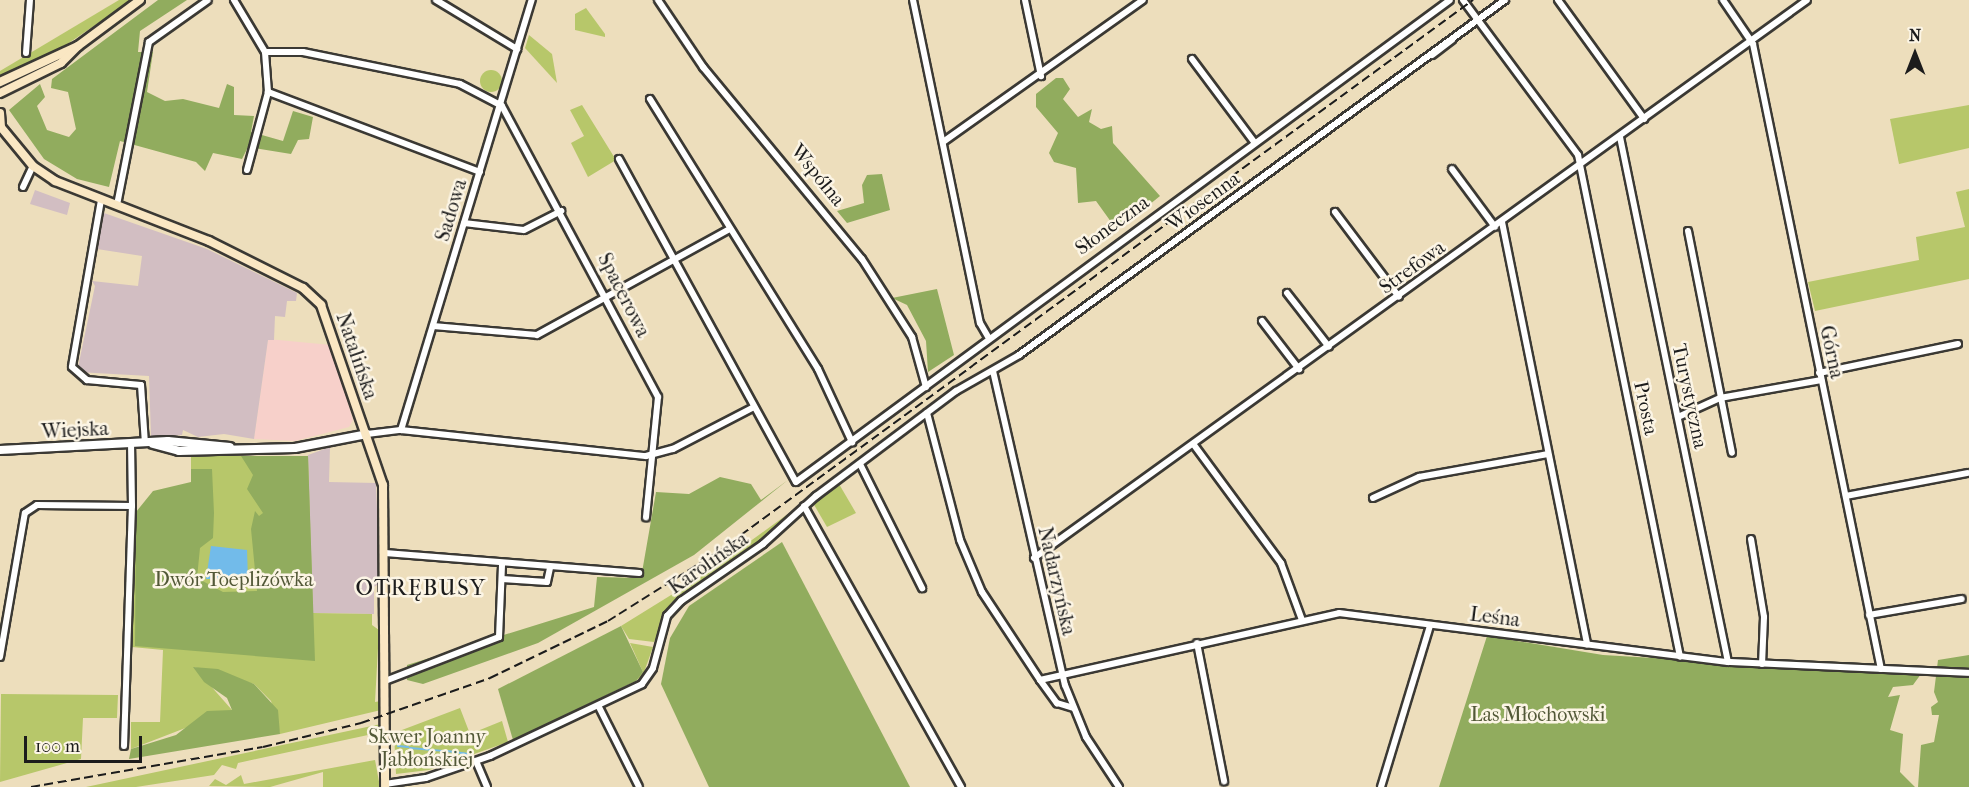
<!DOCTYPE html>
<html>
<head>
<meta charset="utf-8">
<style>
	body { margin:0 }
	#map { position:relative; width:1969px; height:787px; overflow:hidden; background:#eddebc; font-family:"IM FELL French Canon",serif }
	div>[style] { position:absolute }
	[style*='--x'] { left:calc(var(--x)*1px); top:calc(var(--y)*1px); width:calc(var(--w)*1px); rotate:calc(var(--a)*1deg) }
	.built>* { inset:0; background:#f7d0ca }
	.industrial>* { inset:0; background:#d2bec2 }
	.green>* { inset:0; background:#b7c76a }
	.round { border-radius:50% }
	.forest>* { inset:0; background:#91ac5e }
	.water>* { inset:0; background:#72bbea }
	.stream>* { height:2px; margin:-1px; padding:0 1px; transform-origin:1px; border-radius:1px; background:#72bbea }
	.roads { filter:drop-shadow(2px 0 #3b3934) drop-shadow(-2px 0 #3b3934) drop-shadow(0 2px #3b3934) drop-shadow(0 -2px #3b3934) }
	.minor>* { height:6px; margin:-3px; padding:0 3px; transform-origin:3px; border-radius:3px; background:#fff }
	.tertiary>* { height:8px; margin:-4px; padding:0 4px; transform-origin:4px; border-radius:4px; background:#fff }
	.secondary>* { height:8px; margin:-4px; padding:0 4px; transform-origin:4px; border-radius:4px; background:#fae7c3 }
	.rail>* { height:2px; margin-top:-1px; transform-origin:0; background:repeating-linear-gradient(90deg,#1c1c1c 0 9px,transparent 0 13.5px) }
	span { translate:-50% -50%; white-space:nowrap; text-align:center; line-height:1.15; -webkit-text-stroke:5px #fcf5e5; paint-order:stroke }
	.street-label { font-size:20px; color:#1c1c1c }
	.park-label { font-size:20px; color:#525837 }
	.quarter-label { font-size:22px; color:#1c1c1c; letter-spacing:1.5px }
	.north { position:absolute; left:1885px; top:24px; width:60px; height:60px; -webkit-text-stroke:4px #fcf5e5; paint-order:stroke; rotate:0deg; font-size:16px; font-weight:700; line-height:24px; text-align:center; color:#1c1c1c }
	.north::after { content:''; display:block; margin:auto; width:21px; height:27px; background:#1c1c1c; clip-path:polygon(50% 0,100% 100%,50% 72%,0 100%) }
	.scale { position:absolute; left:24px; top:736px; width:118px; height:27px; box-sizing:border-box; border:3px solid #1c1c1c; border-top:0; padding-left:8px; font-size:18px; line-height:21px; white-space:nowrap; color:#1c1c1c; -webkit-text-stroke:4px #fcf5e5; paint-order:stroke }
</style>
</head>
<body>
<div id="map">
	<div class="built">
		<div style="clip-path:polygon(268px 339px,331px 345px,353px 420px,349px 427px,295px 441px,254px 439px)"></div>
	</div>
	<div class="industrial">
		<div style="clip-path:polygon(35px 190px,70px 203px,67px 215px,30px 204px)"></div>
		<div style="clip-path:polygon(104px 213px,207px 249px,297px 293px,296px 301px,287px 301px,285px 317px,275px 316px,274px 340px,268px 340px,254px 439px,224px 434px,198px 437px,183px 430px,182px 435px,151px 437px,149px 376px,77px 372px,95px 286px,92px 281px,138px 286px,142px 256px,97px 249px)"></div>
		<div style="clip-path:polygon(330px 447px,329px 482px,376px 483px,380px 583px,374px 587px,374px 614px,313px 613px,305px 465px,308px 455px)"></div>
	</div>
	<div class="green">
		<div style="clip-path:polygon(119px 0,132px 0,60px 49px,0 78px,0 71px)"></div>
		<div style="clip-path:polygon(586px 8px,605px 34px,605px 37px,575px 30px,575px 14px)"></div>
		<div style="clip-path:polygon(529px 35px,552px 54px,557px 83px,525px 48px)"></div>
		<div class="round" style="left:480px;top:70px;width:22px;height:22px"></div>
		<div style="clip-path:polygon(582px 105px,616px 160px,588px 177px,571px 143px,584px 136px,570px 110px)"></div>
		<div style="clip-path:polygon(1969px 105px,1969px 148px,1899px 164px,1890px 119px)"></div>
		<div style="clip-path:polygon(1969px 189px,1969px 279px,1815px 311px,1808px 282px,1919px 260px,1916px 237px,1965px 227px,1956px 192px)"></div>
		<div style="clip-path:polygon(191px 456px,308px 456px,313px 613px,372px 614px,372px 625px,379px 630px,375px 702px,381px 701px,381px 710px,280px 734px,271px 701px,254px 684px,194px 667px,232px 710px,131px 749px,131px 722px,160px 722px,163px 650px,132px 647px,136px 521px,191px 501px)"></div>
		<div style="clip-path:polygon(839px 484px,856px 513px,827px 527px,813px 503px)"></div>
		<div style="clip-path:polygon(814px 495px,754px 547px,671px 603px,654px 642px,629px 639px,621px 626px,705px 574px)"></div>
		<div style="clip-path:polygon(630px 643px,653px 647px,643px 675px,627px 688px,643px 672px)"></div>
		<div style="clip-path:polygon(1px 694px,118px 695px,117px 718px,83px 718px,81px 759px,0 782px)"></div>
		<div style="clip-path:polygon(460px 708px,470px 734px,502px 721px,508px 742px,429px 770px,396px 774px,394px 733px)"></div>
		<div style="clip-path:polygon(381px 724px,378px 738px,368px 735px,238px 763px,236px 769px,222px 765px,214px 775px,136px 787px,86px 787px)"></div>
		<div style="clip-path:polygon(375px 760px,380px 787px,323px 787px,323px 772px,270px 787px,209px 786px,215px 779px,226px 785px,241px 775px,244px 784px)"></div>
	</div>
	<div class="forest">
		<div style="clip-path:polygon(158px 0,187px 0,140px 31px,138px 52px,153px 52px,147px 92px,165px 101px,183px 99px,219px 108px,227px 84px,234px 87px,234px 115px,254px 116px,251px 132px,283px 141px,293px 111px,313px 117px,309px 139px,298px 140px,291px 154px,248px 147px,242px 159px,213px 153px,205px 171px,196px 162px,120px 141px,109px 187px,77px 179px,44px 159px,9px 110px,40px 84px,45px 97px,37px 106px,47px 130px,69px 137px,76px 129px,68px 92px,51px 88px,52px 79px)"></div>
		<div style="clip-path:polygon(1056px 78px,1063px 78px,1070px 89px,1063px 99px,1078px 117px,1092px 109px,1089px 122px,1101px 129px,1112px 126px,1113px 143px,1160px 196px,1123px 226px,1114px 226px,1096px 201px,1078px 203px,1076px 168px,1054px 162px,1049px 153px,1058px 133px,1036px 107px,1036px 94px)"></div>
		<div style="clip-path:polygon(882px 174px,890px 210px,847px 223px,837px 211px,864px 203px,862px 185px,867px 175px)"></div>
		<div style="clip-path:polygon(937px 289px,954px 355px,928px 372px,926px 341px,907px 305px,892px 298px)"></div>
		<div style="clip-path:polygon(241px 456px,308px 456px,315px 661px,135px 646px,136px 512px,153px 491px,191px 482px,191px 469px,212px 469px,214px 513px,213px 538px,200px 548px,197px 578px,223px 592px,257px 591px,251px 529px,255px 511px,259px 516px,263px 513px,247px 489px,253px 475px)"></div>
		<div style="clip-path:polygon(720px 477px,751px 484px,761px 500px,788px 480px,694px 555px,538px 643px,423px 684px,407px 680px,407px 665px,594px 607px,597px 577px,641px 578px,656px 492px,689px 494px)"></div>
		<div style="clip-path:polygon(782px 542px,885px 739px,910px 787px,709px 787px,661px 684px,670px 638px,689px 606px)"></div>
		<div style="clip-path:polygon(621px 626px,643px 672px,636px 681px,513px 740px,498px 689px)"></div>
		<div style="clip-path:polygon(1487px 636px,1603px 655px,1921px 674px,1913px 685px,1893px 687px,1888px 697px,1900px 695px,1890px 730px,1903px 734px,1900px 772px,1915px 787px,1439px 787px)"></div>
		<div style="clip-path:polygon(1969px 655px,1969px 787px,1918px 787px,1921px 745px,1934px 742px,1939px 715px,1932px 715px,1931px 707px,1938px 702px,1934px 692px,1938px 660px)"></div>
		<div style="clip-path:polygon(193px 667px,218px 669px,254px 684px,278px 710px,280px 734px,129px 759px,131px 749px,176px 735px,207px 711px,232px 710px,227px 698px,204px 682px)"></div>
	</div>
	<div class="water">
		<div style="clip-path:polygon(211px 546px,247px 550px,248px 579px,206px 579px)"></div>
	</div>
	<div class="stream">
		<div style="--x:398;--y:746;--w:10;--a:6"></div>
		<div style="--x:410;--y:748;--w:33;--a:5"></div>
		<div style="--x:447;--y:751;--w:22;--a:8"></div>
	</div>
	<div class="roads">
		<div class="minor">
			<div style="--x:234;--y:0;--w:61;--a:59.2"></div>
			<div style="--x:436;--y:0;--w:95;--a:31.2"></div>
			<div style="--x:658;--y:0;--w:81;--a:56.1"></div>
			<div style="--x:703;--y:67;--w:249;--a:50.4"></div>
			<div style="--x:862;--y:259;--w:93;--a:57.3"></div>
			<div style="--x:912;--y:337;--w:52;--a:74.4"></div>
			<div style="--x:913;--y:0;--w:330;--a:78.3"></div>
			<div style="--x:980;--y:323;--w:16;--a:60"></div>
			<div style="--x:1025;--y:0;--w:78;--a:78.1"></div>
			<div style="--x:1463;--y:0;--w:193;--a:53.4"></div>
			<div style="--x:1578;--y:155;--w:512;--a:78.51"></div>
			<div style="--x:1558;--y:0;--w:147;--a:54.1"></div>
			<div style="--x:1723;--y:0;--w:53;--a:55.7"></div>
			<div style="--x:1753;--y:44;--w:638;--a:78.43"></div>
			<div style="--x:26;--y:53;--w:53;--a:-85.7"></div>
			<div style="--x:1432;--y:55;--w:25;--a:-37"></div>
			<div style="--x:1192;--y:59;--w:104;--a:53.2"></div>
			<div style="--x:650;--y:99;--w:318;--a:58.1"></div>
			<div style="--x:818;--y:369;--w:81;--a:65"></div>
			<div style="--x:1620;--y:137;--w:536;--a:78.38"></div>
			<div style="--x:943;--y:142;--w:245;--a:-35.4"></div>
			<div style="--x:619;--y:159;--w:368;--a:61.3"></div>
			<div style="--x:796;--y:482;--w:812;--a:-36.39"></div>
			<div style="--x:1452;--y:169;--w:72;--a:53.4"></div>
			<div style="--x:247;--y:170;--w:81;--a:-74.9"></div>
			<div style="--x:480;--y:172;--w:227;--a:-159.3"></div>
			<div style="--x:268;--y:92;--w:40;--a:-94.3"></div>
			<div style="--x:265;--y:52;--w:38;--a:0"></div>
			<div style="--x:303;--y:52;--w:160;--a:11.5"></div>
			<div style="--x:460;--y:84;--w:47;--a:27.6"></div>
			<div style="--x:502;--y:106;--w:330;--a:61.8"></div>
			<div style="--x:658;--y:397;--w:121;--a:95.7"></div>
			<div style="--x:23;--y:187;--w:23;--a:-65"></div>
			<div style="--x:101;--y:200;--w:169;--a:99.9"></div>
			<div style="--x:72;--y:367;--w:20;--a:41"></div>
			<div style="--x:87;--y:380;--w:54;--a:5.3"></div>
			<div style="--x:141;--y:385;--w:58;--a:86.1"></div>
			<div style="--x:117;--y:205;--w:166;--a:-78.9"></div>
			<div style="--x:149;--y:42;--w:72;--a:-35.4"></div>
			<div style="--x:1335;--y:212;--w:106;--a:53"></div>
			<div style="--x:1502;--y:222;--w:431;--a:78.6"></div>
			<div style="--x:464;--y:223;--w:60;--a:6.7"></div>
			<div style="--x:524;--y:230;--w:42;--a:-27.2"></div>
			<div style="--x:1688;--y:231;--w:226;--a:78.8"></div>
			<div style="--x:1287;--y:293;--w:68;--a:52.1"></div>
			<div style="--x:1262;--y:321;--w:61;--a:52.4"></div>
			<div style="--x:433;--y:326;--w:104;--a:4.9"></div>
			<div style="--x:537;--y:335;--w:218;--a:-28.8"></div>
			<div style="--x:993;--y:371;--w:322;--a:77.1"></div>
			<div style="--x:1065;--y:685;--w:56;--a:68"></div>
			<div style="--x:1086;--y:737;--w:60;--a:56.6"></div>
			<div style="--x:1819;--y:373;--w:142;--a:-11.8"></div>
			<div style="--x:927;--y:413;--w:131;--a:75.4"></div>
			<div style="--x:960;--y:540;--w:56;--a:67.1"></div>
			<div style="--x:982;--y:592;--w:105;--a:56.6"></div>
			<div style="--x:1040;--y:680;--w:29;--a:54"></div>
			<div style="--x:1057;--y:703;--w:17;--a:17"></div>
			<div style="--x:1678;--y:417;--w:46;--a:-24.3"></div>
			<div style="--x:1720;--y:398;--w:103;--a:-10.1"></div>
			<div style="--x:401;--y:430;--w:450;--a:-73.1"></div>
			<div style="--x:367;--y:434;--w:34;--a:-7"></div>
			<div style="--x:401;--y:430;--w:246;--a:6.1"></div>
			<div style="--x:646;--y:456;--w:28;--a:-15"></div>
			<div style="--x:673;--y:449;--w:91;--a:-27.4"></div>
			<div style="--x:1194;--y:445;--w:147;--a:53.6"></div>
			<div style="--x:1281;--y:563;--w:61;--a:69.8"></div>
			<div style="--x:860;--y:464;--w:139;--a:63.4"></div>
			<div style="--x:1846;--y:496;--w:124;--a:-10.7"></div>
			<div style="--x:1373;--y:498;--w:51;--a:-24.5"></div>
			<div style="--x:1419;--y:477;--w:131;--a:-10.1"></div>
			<div style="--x:804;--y:506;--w:322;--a:60.8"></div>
			<div style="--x:1751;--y:539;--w:79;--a:80.5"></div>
			<div style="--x:1764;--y:617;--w:47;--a:92.4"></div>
			<div style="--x:385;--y:553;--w:255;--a:4.5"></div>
			<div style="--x:1034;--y:558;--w:953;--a:-35.82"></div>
			<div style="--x:502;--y:579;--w:45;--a:3.8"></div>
			<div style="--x:547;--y:582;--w:14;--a:-78"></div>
			<div style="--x:1869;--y:615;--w:94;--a:-9.8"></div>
			<div style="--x:1197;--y:643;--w:141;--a:78.9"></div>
			<div style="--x:0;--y:657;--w:146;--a:-80.2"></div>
			<div style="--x:25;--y:513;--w:14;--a:-34"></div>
			<div style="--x:37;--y:505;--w:95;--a:0.6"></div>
			<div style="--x:132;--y:506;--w:62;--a:-90.9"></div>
			<div style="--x:1040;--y:680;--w:306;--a:-12.6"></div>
			<div style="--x:1339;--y:613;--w:392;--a:7.2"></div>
			<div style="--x:1728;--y:662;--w:241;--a:2.6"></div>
			<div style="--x:385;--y:681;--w:122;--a:-21.1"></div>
			<div style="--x:499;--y:637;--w:73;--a:-87.6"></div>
			<div style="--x:599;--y:707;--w:89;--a:63.4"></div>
			<div style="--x:124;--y:746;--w:240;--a:-88.1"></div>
			<div style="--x:476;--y:761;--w:28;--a:67"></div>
			<div style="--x:385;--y:784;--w:41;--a:-8.3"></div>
			<div style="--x:426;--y:778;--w:68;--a:-19"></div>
			<div style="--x:490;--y:756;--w:168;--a:-25.3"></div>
			<div style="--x:642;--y:684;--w:19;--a:-55"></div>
			<div style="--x:653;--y:668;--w:54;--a:-74.9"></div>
			<div style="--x:667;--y:616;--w:21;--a:-47"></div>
			<div style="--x:681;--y:601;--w:100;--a:-34.8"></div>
			<div style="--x:763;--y:544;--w:72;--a:-42.2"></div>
			<div style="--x:816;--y:496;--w:175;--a:-36.9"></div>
			<div style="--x:956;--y:391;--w:73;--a:-29.7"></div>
			<div style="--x:1019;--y:355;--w:602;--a:-36.15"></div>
			<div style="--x:1381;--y:787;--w:168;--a:-73.1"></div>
		</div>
		<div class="tertiary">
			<div style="--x:153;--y:444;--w:27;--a:15"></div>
			<div style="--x:179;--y:451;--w:116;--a:-1.5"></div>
			<div style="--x:295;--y:448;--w:73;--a:-11"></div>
			<div style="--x:0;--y:450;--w:168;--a:-3.1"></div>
			<div style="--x:168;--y:441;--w:62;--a:5.5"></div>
		</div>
		<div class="secondary">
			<div style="--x:0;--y:82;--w:86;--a:-24.8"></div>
			<div style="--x:78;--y:46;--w:77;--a:-36.6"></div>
			<div style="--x:0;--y:93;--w:68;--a:-26.2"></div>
			<div style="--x:61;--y:63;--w:23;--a:-45"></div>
			<div style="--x:0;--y:113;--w:14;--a:86"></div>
			<div style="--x:0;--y:126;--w:52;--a:50.5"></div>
			<div style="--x:33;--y:166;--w:27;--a:34"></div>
			<div style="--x:55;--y:181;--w:165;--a:21.3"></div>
			<div style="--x:209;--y:241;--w:105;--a:26.6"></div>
			<div style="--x:303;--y:288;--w:25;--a:43"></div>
			<div style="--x:321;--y:305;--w:190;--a:71"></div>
			<div style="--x:383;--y:485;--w:302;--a:89.6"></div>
		</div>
	</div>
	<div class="rail">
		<div style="--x:31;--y:787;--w:235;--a:-9.8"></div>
		<div style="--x:263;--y:747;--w:101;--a:-13.8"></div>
		<div style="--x:361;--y:723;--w:137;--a:-19.2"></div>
		<div style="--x:490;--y:678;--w:131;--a:-25.8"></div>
		<div style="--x:608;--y:621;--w:131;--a:-32.2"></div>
		<div style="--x:719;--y:551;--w:934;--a:-36.16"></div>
	</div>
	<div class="street-label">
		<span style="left:818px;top:175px;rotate:51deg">Wspólna</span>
		<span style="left:1203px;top:201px;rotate:-36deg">Wiosenna</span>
		<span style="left:451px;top:210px;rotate:-73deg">Sadowa</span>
		<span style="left:1112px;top:225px;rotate:-36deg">Słoneczna</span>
		<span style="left:1412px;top:267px;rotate:-36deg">Strefowa</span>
		<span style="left:624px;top:295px;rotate:63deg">Spacerowa</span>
		<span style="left:1832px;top:352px;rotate:78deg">Górna</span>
		<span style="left:357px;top:356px;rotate:71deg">Natalińska</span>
		<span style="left:1690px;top:396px;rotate:78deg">Turystyczna</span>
		<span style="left:1646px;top:408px;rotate:78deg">Prosta</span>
		<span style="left:75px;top:430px;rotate:-3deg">Wiejska</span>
		<span style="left:708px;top:563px;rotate:-35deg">Karolińska</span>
		<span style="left:1057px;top:581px;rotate:77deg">Nadarzyńska</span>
		<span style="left:1495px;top:617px;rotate:7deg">Leśna</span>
	</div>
	<div class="park-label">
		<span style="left:234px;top:579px">Dwór Toeplizówka</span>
		<span style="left:1538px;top:714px">Las Młochowski</span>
		<span style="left:427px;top:748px">Skwer Joanny<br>Jabłońskiej</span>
	</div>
	<div class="quarter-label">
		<span style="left:421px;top:589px">OTRĘBUSY</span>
	</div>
	<div class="north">N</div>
	<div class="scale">100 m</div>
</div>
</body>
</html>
